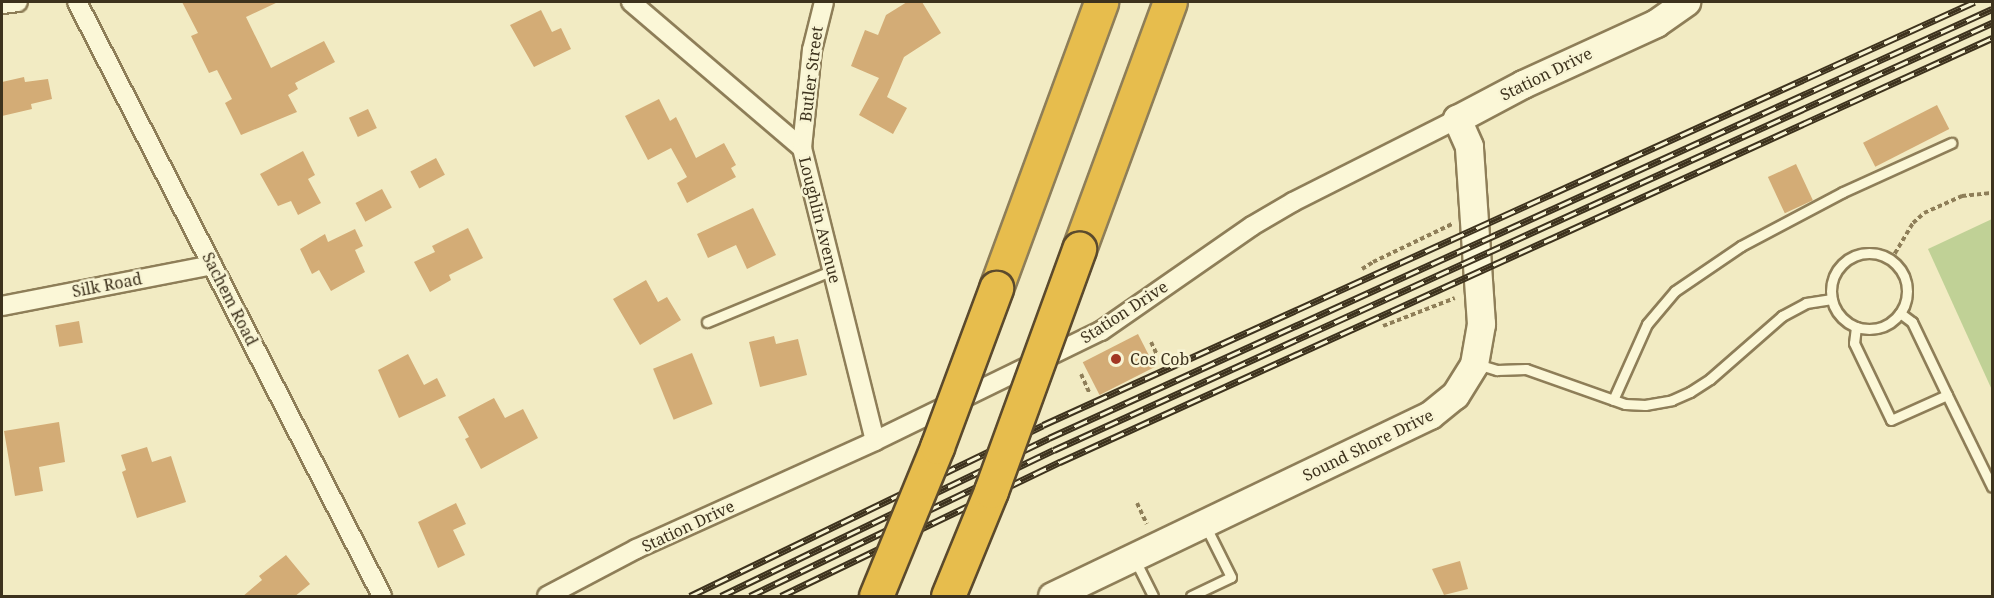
<!DOCTYPE html>
<html>
<head>
<meta charset="utf-8">
<style>
	body { margin:0 }
	#map { position:relative; width:1994px; height:598px; overflow:hidden; background:#f2ebc3; font-family:"Noto Serif",serif }
	div>[style] { position:absolute }
	[style*='--x'] { left:calc(var(--x)*1px); top:calc(var(--y)*1px); width:calc(var(--w)*1px); rotate:calc(var(--a)*1deg) }
	.green>* { inset:0; background:#c0d196 }
	.building>* { inset:0; background:#d3ac76; transform-origin:0 0 }
	.path>* { height:4px; margin-top:-2px; transform-origin:0; background:repeating-linear-gradient(90deg,#8e7e58 0 4.5px,transparent 0 7.5px) }
	.roads { filter:drop-shadow(2px 0 #8e7e58) drop-shadow(-2px 0 #8e7e58) drop-shadow(0 2px #8e7e58) drop-shadow(0 -2px #8e7e58) }
	.service>* { height:9px; margin:-4.5px; padding:0 4.5px; transform-origin:4.5px; border-radius:4.5px; background:#fbf7d7 }
	.service>.ring { margin:-4.5px; padding:0; box-sizing:content-box; background:none; border:9px solid #fbf7d7; border-radius:50% }
	.minor>* { height:18px; margin:-9px; padding:0 9px; transform-origin:9px; border-radius:9px; background:#fbf7d7 }
	.secondary>* { height:27px; margin:-13.5px; padding:0 13.5px; transform-origin:13.5px; border-radius:13.5px; background:#fbf7d7 }
	.motorway>* { height:33px; margin:-16.5px; padding:0 16.5px; transform-origin:16.5px; border-radius:16.5px; background:#e7bd4d }
	.rail>* { height:7px; margin-top:-3.5px; transform-origin:0; background:repeating-linear-gradient(90deg,#f8f4d4 0 14px,#3d321d 0 28px); box-sizing:border-box; border-block:2px solid #3d321d }
	.bridges { filter:drop-shadow(2px 0 #5b4a2d) drop-shadow(-2px 0 #5b4a2d) drop-shadow(0 2px #5b4a2d) drop-shadow(0 -2px #5b4a2d) }
	.motorway-bridge>* { height:33px; margin:-16.5px; padding:0 16.5px; transform-origin:16.5px; border-radius:16.5px; background:#e7bd4d }
	.dots>* { width:16px; height:16px; translate:-50% -50%; box-sizing:border-box; border:3px solid #f8f4d4; border-radius:50% }
	span { translate:-50% -50%; white-space:nowrap; text-align:center; line-height:1.15; -webkit-text-stroke:5px #f8f4d4; paint-order:stroke }
	.street-label { font-size:16px; color:#3d321d }
	.poi-label { font-size:16px; color:#3d321d }
	.left { translate:0 -50%; text-align:left }
	.frame { position:absolute; inset:0; border:3px solid #3d321d; pointer-events:none }
</style>
</head>
<body>
<div id="map">
	<div class="green">
		<div style="clip-path:polygon(1992px 219px,1992px 390px,1928px 249px)"></div>
	</div>
	<div class="building">
		<div style="clip-path:polygon(182px 2px,278px 2px,246px 17px,271px 68px,324px 41px,335px 62px,295px 83px,298px 89px,288px 95px,297px 112px,241px 135px,225px 103px,232px 99px,217px 70px,209px 73px,191px 36px,198px 33px)"></div>
		<div style="clip-path:polygon(907px 2px,922px 2px,941px 33px,904px 57px,887px 97px,907px 108px,893px 134px,859px 115px,879px 78px,851px 66px,865px 30px,878px 35px,886px 15px)"></div>
		<div style="clip-path:polygon(541px 10px,552px 32px,561px 28px,571px 49px,534px 67px,510px 25px)"></div>
		<div style="clip-path:polygon(24px 77px,25px 82px,48px 79px,52px 99px,31px 104px,32px 109px,2px 116px,2px 82px)"></div>
		<div style="clip-path:polygon(659px 99px,670px 121px,676px 117px,696px 158px,724px 143px,736px 165px,731px 168px,736px 177px,687px 203px,677px 183px,687px 177px,671px 148px,648px 160px,625px 116px)"></div>
		<div style="left:1937px;top:105px;width:27px;height:83px;rotate:63deg"></div>
		<div style="left:368px;top:109px;width:21px;height:21px;rotate:65deg"></div>
		<div style="clip-path:polygon(303px 151px,315px 175px,308px 179px,321px 203px,298px 215px,291px 201px,278px 206px,260px 174px)"></div>
		<div style="left:436px;top:158px;width:19px;height:29px;rotate:62deg"></div>
		<div style="left:1796px;top:164px;width:40px;height:31px;rotate:65deg"></div>
		<div style="left:382px;top:189px;width:21px;height:30px;rotate:62deg"></div>
		<div style="clip-path:polygon(753px 208px,776px 255px,747px 269px,736px 245px,708px 258px,697px 234px)"></div>
		<div style="clip-path:polygon(468px 228px,483px 258px,449px 275px,451px 280px,430px 292px,414px 262px,435px 252px,432px 246px)"></div>
		<div style="clip-path:polygon(355px 229px,363px 246px,355px 250px,365px 272px,331px 291px,319px 270px,312px 274px,300px 249px,325px 234px,328px 242px)"></div>
		<div style="clip-path:polygon(646px 280px,658px 302px,667px 297px,681px 320px,640px 345px,613px 299px)"></div>
		<div style="left:79px;top:321px;width:22px;height:24px;rotate:80deg"></div>
		<div style="left:1138px;top:334px;width:37px;height:62px;rotate:63deg"></div>
		<div style="clip-path:polygon(774px 336px,776px 344px,798px 339px,807px 375px,760px 387px,749px 342px)"></div>
		<div style="left:692px;top:353px;width:55px;height:42px;rotate:68deg"></div>
		<div style="clip-path:polygon(408px 354px,424px 385px,437px 378px,446px 396px,399px 418px,378px 370px)"></div>
		<div style="clip-path:polygon(494px 398px,505px 418px,523px 409px,538px 438px,481px 469px,465px 439px,469px 437px,458px 417px)"></div>
		<div style="clip-path:polygon(59px 422px,65px 462px,39px 467px,43px 491px,15px 496px,4px 431px)"></div>
		<div style="clip-path:polygon(147px 447px,152px 462px,171px 456px,186px 502px,137px 518px,122px 472px,126px 470px,121px 455px)"></div>
		<div style="clip-path:polygon(456px 503px,466px 524px,453px 530px,465px 555px,438px 568px,418px 522px)"></div>
		<div style="clip-path:polygon(286px 555px,310px 584px,294px 597px,242px 597px,262px 580px,259px 576px)"></div>
		<div style="clip-path:polygon(1460px 561px,1468px 589px,1444px 595px,1432px 569px)"></div>
	</div>
	<div class="path">
		<div style="--x:1891;--y:260;--w:43;--a:-59.3"></div>
		<div style="--x:1913;--y:223;--w:15;--a:-42"></div>
		<div style="--x:1924;--y:213;--w:42;--a:-24.1"></div>
		<div style="--x:1962;--y:196;--w:30;--a:-6"></div>
		<div style="--x:1362;--y:269;--w:13;--a:-32"></div>
		<div style="--x:1373;--y:262;--w:88;--a:-25.7"></div>
		<div style="--x:1383;--y:326;--w:77;--a:-21.3"></div>
		<div style="--x:1151;--y:342;--w:14;--a:65"></div>
		<div style="--x:1081;--y:374;--w:20;--a:66"></div>
		<div style="--x:1137;--y:503;--w:23;--a:65"></div>
	</div>
	<div class="roads">
		<div class="service">
			<div class="ring" style="left:1831px;top:253px;width:67px;height:67px"></div>
			<div style="--x:707;--y:322;--w:136;--a:-22.4"></div>
			<div style="--x:1856;--y:327;--w:16;--a:97"></div>
			<div style="--x:1854;--y:343;--w:85;--a:64.3"></div>
			<div style="--x:1891;--y:420;--w:61;--a:-24.1"></div>
			<div style="--x:1947;--y:395;--w:81;--a:-115.6"></div>
			<div style="--x:1912;--y:322;--w:15;--a:-143"></div>
			<div style="--x:1477;--y:364;--w:21;--a:17"></div>
			<div style="--x:1497;--y:370;--w:29;--a:-2"></div>
			<div style="--x:1526;--y:369;--w:105;--a:19.5"></div>
			<div style="--x:1625;--y:404;--w:20;--a:3"></div>
			<div style="--x:1645;--y:405;--w:27;--a:-10"></div>
			<div style="--x:1672;--y:400;--w:20;--a:-24"></div>
			<div style="--x:1690;--y:392;--w:24;--a:-33"></div>
			<div style="--x:1710;--y:379;--w:96;--a:-41.2"></div>
			<div style="--x:1782;--y:316;--w:27;--a:-28"></div>
			<div style="--x:1806;--y:303;--w:26;--a:-9"></div>
			<div style="--x:1947;--y:395;--w:102;--a:63.9"></div>
			<div style="--x:1613;--y:400;--w:83;--a:-65.9"></div>
			<div style="--x:1647;--y:324;--w:43;--a:-49.7"></div>
			<div style="--x:1675;--y:291;--w:80;--a:-34.3"></div>
			<div style="--x:1741;--y:246;--w:115;--a:-27.9"></div>
			<div style="--x:1843;--y:192;--w:119;--a:-24.4"></div>
			<div style="--x:1135;--y:560;--w:40;--a:63.4"></div>
			<div style="--x:1191;--y:596;--w:44;--a:-25.4"></div>
			<div style="--x:1231;--y:577;--w:58;--a:-116.6"></div>
		</div>
		<div class="minor">
			<div style="--x:77;--y:2;--w:668;--a:62.82"></div>
			<div style="--x:631;--y:2;--w:225;--a:40.5"></div>
			<div style="--x:802;--y:148;--w:302;--a:76"></div>
			<div style="--x:2;--y:4;--w:16;--a:-7"></div>
			<div style="--x:802;--y:148;--w:99;--a:-84.2"></div>
			<div style="--x:812;--y:50;--w:49;--a:-76"></div>
			<div style="--x:2;--y:306;--w:214;--a:-11"></div>
			<div style="--x:547;--y:596;--w:101;--a:-27.8"></div>
			<div style="--x:636;--y:549;--w:262;--a:-24.3"></div>
			<div style="--x:875;--y:441;--w:251;--a:-26"></div>
			<div style="--x:1101;--y:331;--w:184;--a:-34.8"></div>
			<div style="--x:1252;--y:226;--w:48;--a:-30.3"></div>
			<div style="--x:1293;--y:202;--w:184;--a:-26.8"></div>
		</div>
		<div class="secondary">
			<div style="--x:1052;--y:596;--w:419;--a:-25.6"></div>
			<div style="--x:1430;--y:415;--w:32;--a:-39"></div>
			<div style="--x:1455;--y:395;--w:36;--a:-58"></div>
			<div style="--x:1474;--y:364;--w:41;--a:-80.1"></div>
			<div style="--x:1481;--y:324;--w:178;--a:-93.9"></div>
			<div style="--x:1469;--y:146;--w:30;--a:-114"></div>
			<div style="--x:1457;--y:119;--w:75;--a:-27.9"></div>
			<div style="--x:1523;--y:84;--w:146;--a:-24.6"></div>
			<div style="--x:1656;--y:23;--w:37;--a:-35"></div>
		</div>
		<div class="motorway">
			<div style="--x:1079;--y:249;--w:263;--a:-69.8"></div>
			<div style="--x:996;--y:288;--w:305;--a:-69.8"></div>
		</div>
	</div>
	<div class="rail">
		<div style="--x:690;--y:596;--w:392;--a:-25.8"></div>
		<div style="--x:1043;--y:425;--w:1023;--a:-24.43"></div>
		<div style="--x:721;--y:596;--w:364;--a:-25.7"></div>
		<div style="--x:1049;--y:438;--w:1036;--a:-24.46"></div>
		<div style="--x:750;--y:596;--w:337;--a:-25.7"></div>
		<div style="--x:1054;--y:450;--w:1031;--a:-24.48"></div>
		<div style="--x:781;--y:596;--w:310;--a:-25.7"></div>
		<div style="--x:1060;--y:462;--w:1024;--a:-24.46"></div>
	</div>
	<div class="bridges">
		<div class="motorway-bridge">
			<div style="--x:876;--y:596;--w:161;--a:-67.7"></div>
			<div style="--x:937;--y:447;--w:170;--a:-69.6"></div>
			<div style="--x:948;--y:596;--w:113;--a:-67.7"></div>
			<div style="--x:991;--y:491;--w:258;--a:-70"></div>
		</div>
	</div>
	<div class="dots">
		<div style="left:1116px;top:359px;background:#a23723"></div>
	</div>
	<div class="street-label">
		<span style="left:811px;top:74px;rotate:-83deg">Butler Street</span>
		<span style="left:1546px;top:74px;rotate:-26deg">Station Drive</span>
		<span style="left:820px;top:220px;rotate:76deg">Loughlin Avenue</span>
		<span style="left:107px;top:285px;rotate:-11deg">Silk Road</span>
		<span style="left:230px;top:299px;rotate:63deg">Sachem Road</span>
		<span style="left:1124px;top:312px;rotate:-33deg">Station Drive</span>
		<span style="left:1368px;top:445px;rotate:-26deg">Sound Shore Drive</span>
		<span style="left:688px;top:526px;rotate:-25deg">Station Drive</span>
	</div>
	<div class="poi-label">
		<span class="left" style="left:1130px;top:359px">Cos Cob</span>
	</div>
	<div class="frame"></div>
</div>
</body>
</html>
